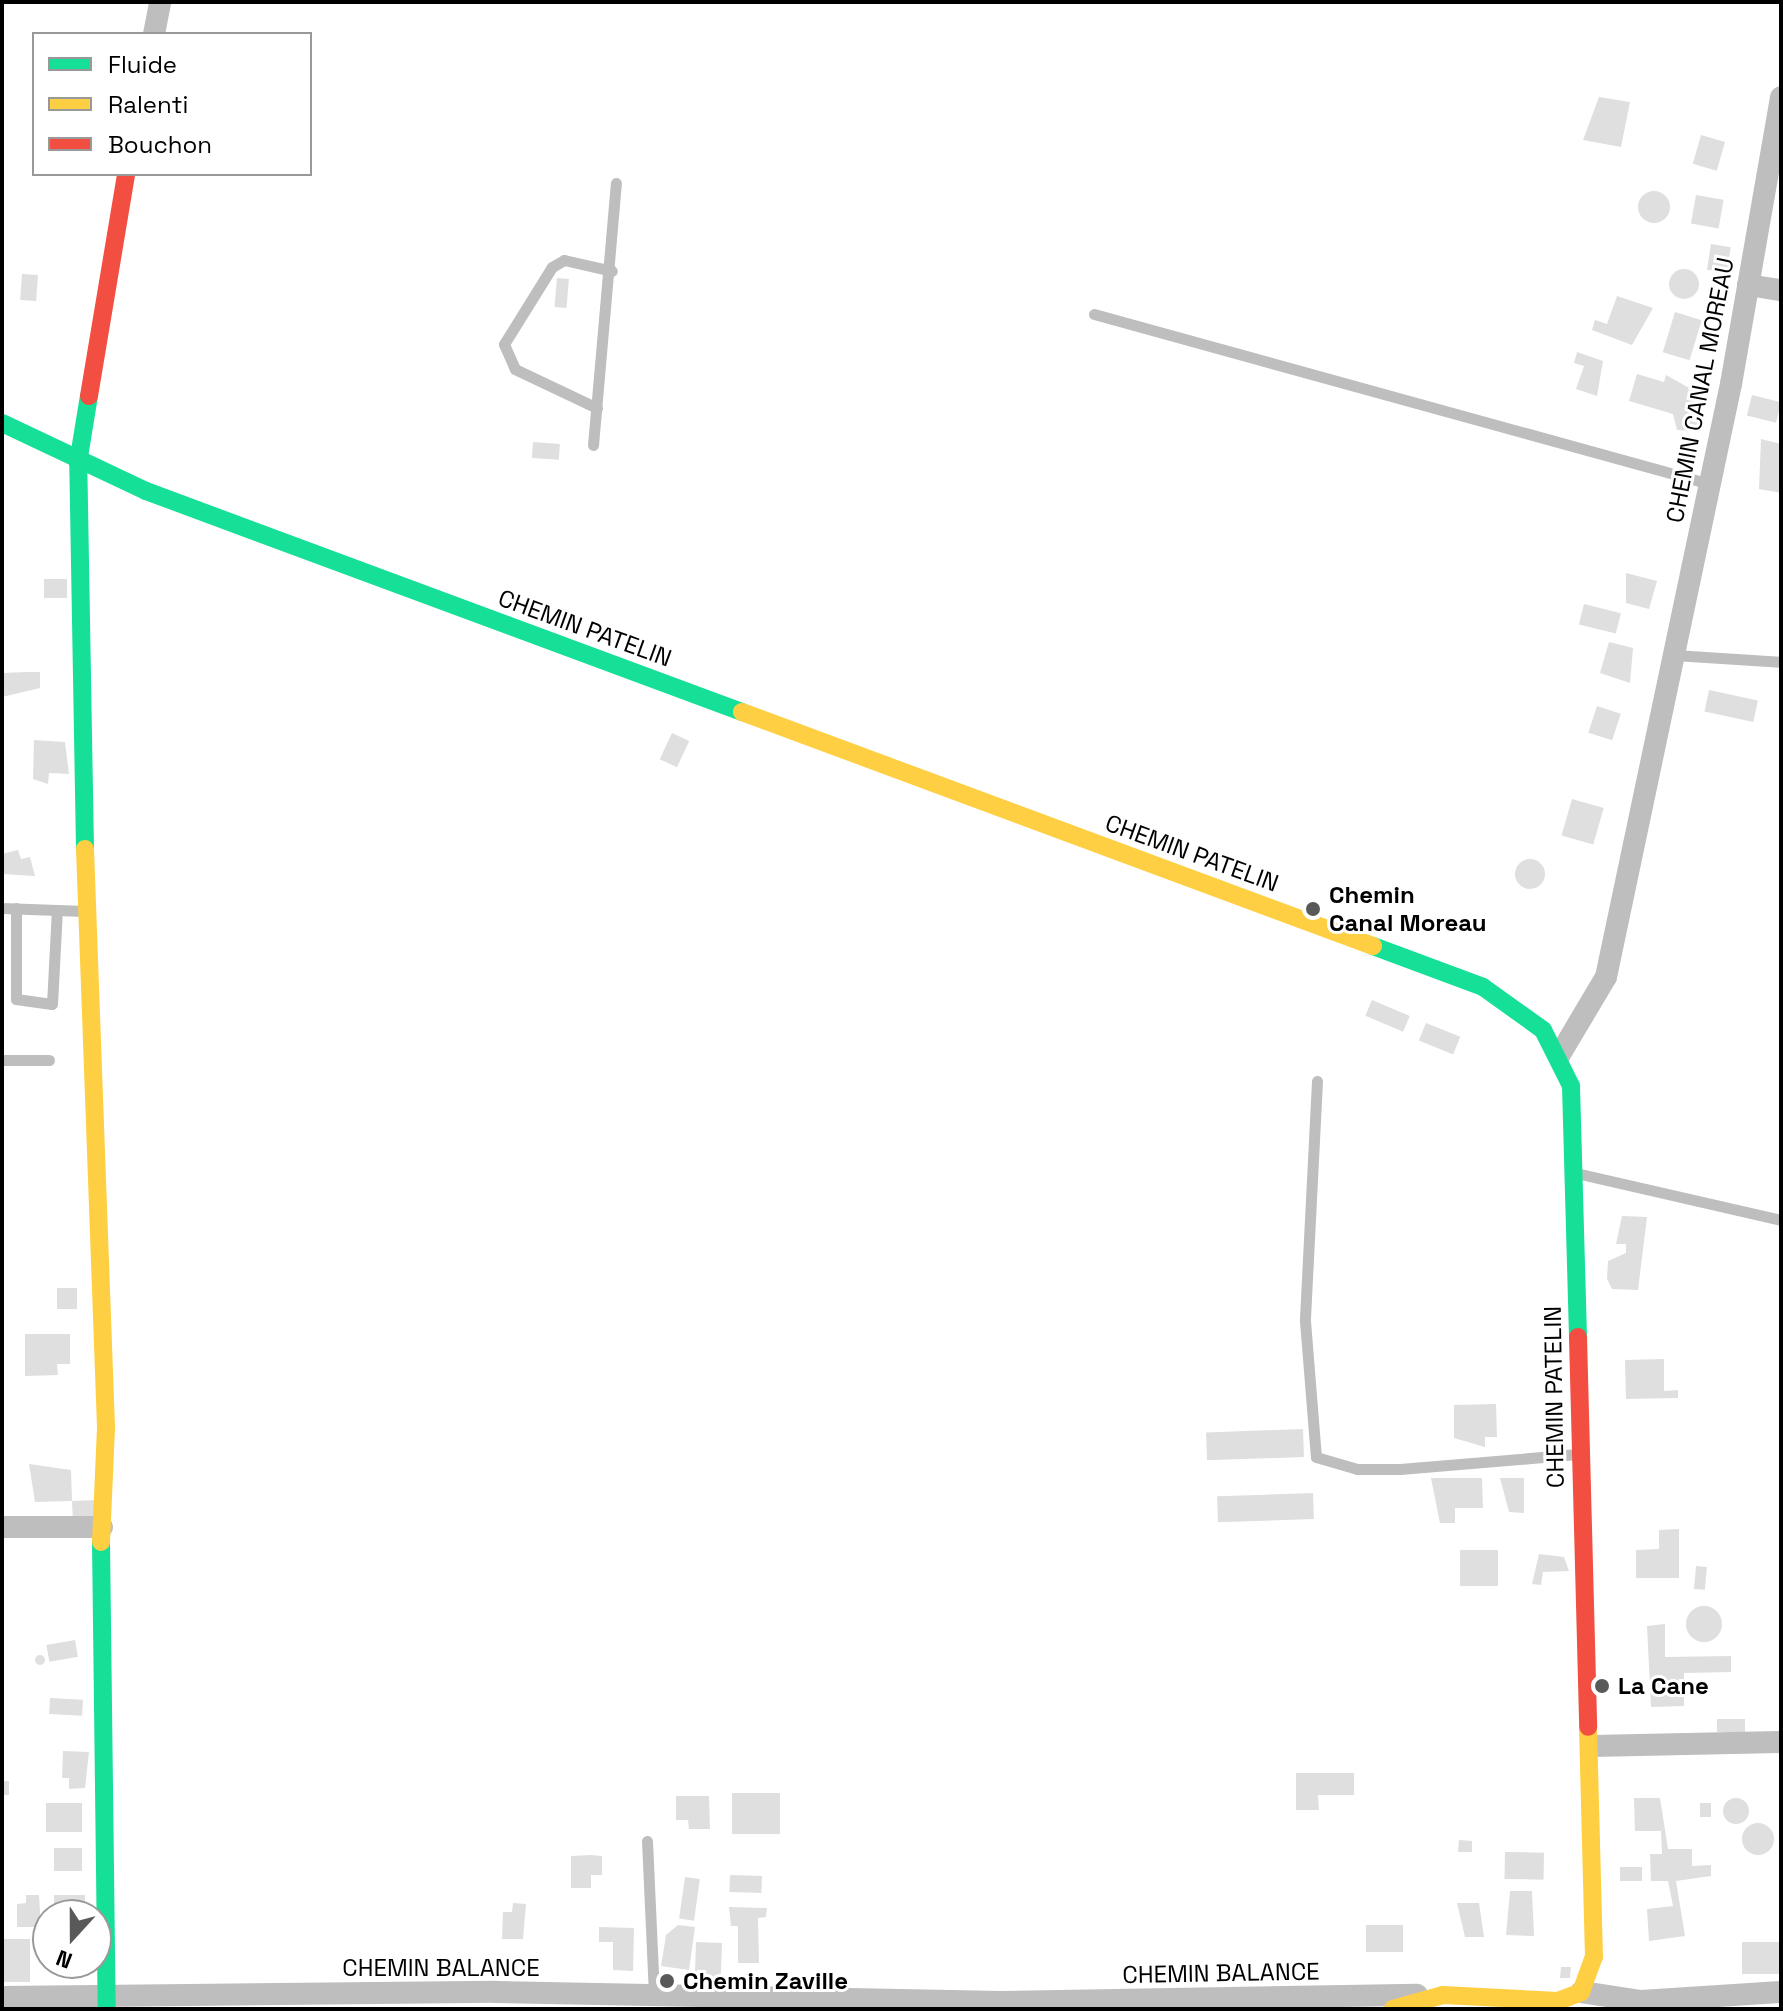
<!DOCTYPE html>
<html>
<head>
<meta charset="utf-8">
<style>
	body { margin:0 }
	#map { position:relative; width:1783px; height:2011px; overflow:hidden; background:#fff; font-family:"Space Grotesk",sans-serif }
	div>[style] { position:absolute }
	[style*='--x'] { left:calc(var(--x)*1px); top:calc(var(--y)*1px); width:calc(var(--w)*1px); rotate:calc(var(--a)*1deg) }
	.building>* { inset:0; background:#dfdfdf; transform-origin:0 0 }
	.round { border-radius:50% }
	.lane>* { height:11px; margin:-5.5px; padding:0 5.5px; transform-origin:5.5px; border-radius:5.5px; background:#bebebe }
	.street>* { height:22px; margin:-11px; padding:0 11px; transform-origin:11px; border-radius:11px; background:#bebebe }
	.fast>* { height:18px; margin:-9px; padding:0 9px; transform-origin:9px; border-radius:9px; background:#16e098 }
	.slow>* { height:18px; margin:-9px; padding:0 9px; transform-origin:9px; border-radius:9px; background:#ffcf43 }
	.jam>* { height:18px; margin:-9px; padding:0 9px; transform-origin:9px; border-radius:9px; background:#f24e42 }
	.dots>* { width:22px; height:22px; translate:-50% -50%; box-sizing:border-box; border:4px solid #fff; border-radius:50% }
	span { translate:-50% -50%; white-space:nowrap; text-align:center; line-height:1.15; -webkit-text-stroke:6px #fff; paint-order:stroke }
	.street-label { font-size:24px; color:#000 }
	.poi-label { font-size:24px; color:#000; font-weight:700 }
	.left { translate:0 -50%; text-align:left }
	.frame { position:absolute; inset:0; border:4px solid #000; pointer-events:none }
	.legend { position:absolute; left:32px; top:32px; width:280px; height:144px; box-sizing:border-box; background:#fff; border:2px solid #999; margin:0; padding:10px 14px; list-style:none; font-size:24px; color:#000 }
	.legend li { display:flex; align-items:center; gap:16px; height:40px }
	.legend b { width:40px; border:2px solid #999 }
	.north { position:absolute; left:32px; top:1899px; width:80px; height:80px; box-sizing:border-box; background:#fff; border:2px solid #999; border-radius:50%; rotate:201deg; font-size:22px; font-weight:700; line-height:32px; text-align:center; color:#000 }
	.north::after { content:''; display:block; margin:auto; width:28px; height:36px; background:#595959; clip-path:polygon(50% 0,100% 100%,50% 72%,0 100%) }
</style>
</head>
<body>
<div id="map">
	<div class="building">
		<div style="clip-path:polygon(1599px 97px,1630px 102px,1621px 147px,1583px 140px)"></div>
		<div style="left:1701px;top:135px;width:25px;height:30px;rotate:16deg"></div>
		<div class="round" style="left:1638px;top:191px;width:32px;height:32px"></div>
		<div style="left:1696px;top:195px;width:28px;height:29px;rotate:10deg"></div>
		<div style="left:1711px;top:244px;width:20px;height:26px;rotate:9deg"></div>
		<div class="round" style="left:1669px;top:269px;width:30px;height:30px"></div>
		<div style="left:22px;top:274px;width:16px;height:26px;rotate:4deg"></div>
		<div style="left:557px;top:278px;width:12px;height:29px;rotate:5deg"></div>
		<div style="clip-path:polygon(1617px 296px,1653px 308px,1632px 345px,1592px 330px,1595px 320px,1607px 324px)"></div>
		<div style="left:1675px;top:312px;width:28px;height:42px;rotate:17deg"></div>
		<div style="clip-path:polygon(1577px 352px,1603px 361px,1597px 396px,1576px 389px,1584px 366px,1574px 363px)"></div>
		<div style="clip-path:polygon(1637px 374px,1664px 382px,1666px 375px,1693px 390px,1703px 406px,1696px 431px,1677px 430px,1673px 414px,1629px 401px)"></div>
		<div style="left:1752px;top:395px;width:30px;height:21px;rotate:14deg"></div>
		<div style="clip-path:polygon(1761px 439px,1781px 444px,1781px 493px,1759px 489px)"></div>
		<div style="left:533px;top:442px;width:27px;height:16px;rotate:4deg"></div>
		<div style="clip-path:polygon(1626px 573px,1657px 581px,1649px 609px,1626px 603px)"></div>
		<div style="left:44px;top:579px;width:23px;height:19px"></div>
		<div style="left:1584px;top:604px;width:38px;height:21px;rotate:14deg"></div>
		<div style="clip-path:polygon(1609px 642px,1633px 648px,1630px 683px,1600px 673px)"></div>
		<div style="clip-path:polygon(27px 672px,40px 672px,40px 688px,2px 697px,2px 673px)"></div>
		<div style="left:1709px;top:690px;width:50px;height:22px;rotate:12deg"></div>
		<div style="left:1597px;top:706px;width:25px;height:28px;rotate:18deg"></div>
		<div style="left:672px;top:733px;width:19px;height:29px;rotate:25deg"></div>
		<div style="clip-path:polygon(34px 740px,65px 742px,69px 774px,49px 773px,48px 784px,33px 779px)"></div>
		<div style="left:1572px;top:799px;width:33px;height:38px;rotate:16deg"></div>
		<div style="clip-path:polygon(18px 850px,21px 859px,30px 857px,35px 876px,2px 874px,2px 854px)"></div>
		<div class="round" style="left:1515px;top:859px;width:30px;height:30px"></div>
		<div style="left:1372px;top:1000px;width:41px;height:17px;rotate:23deg"></div>
		<div style="left:1426px;top:1023px;width:37px;height:19px;rotate:22deg"></div>
		<div style="clip-path:polygon(1622px 1216px,1647px 1217px,1638px 1290px,1612px 1289px,1607px 1279px,1608px 1261px,1626px 1253px,1626px 1244px,1616px 1244px)"></div>
		<div style="left:57px;top:1288px;width:20px;height:21px"></div>
		<div style="clip-path:polygon(25px 1334px,70px 1334px,70px 1364px,57px 1364px,58px 1375px,25px 1376px)"></div>
		<div style="clip-path:polygon(1664px 1359px,1664px 1391px,1678px 1390px,1678px 1398px,1626px 1399px,1625px 1360px)"></div>
		<div style="clip-path:polygon(1496px 1404px,1497px 1437px,1485px 1437px,1485px 1447px,1454px 1438px,1454px 1405px)"></div>
		<div style="left:1303px;top:1429px;width:28px;height:97px;rotate:88deg"></div>
		<div style="clip-path:polygon(29px 1464px,71px 1470px,72px 1501px,98px 1500px,97px 1523px,73px 1523px,72px 1501px,35px 1502px)"></div>
		<div style="clip-path:polygon(1431px 1478px,1482px 1478px,1483px 1508px,1455px 1508px,1455px 1523px,1440px 1523px)"></div>
		<div style="clip-path:polygon(1500px 1478px,1524px 1478px,1524px 1513px,1509px 1512px)"></div>
		<div style="left:1313px;top:1493px;width:26px;height:96px;rotate:88deg"></div>
		<div style="clip-path:polygon(1679px 1529px,1679px 1578px,1636px 1578px,1636px 1550px,1659px 1549px,1659px 1530px)"></div>
		<div style="left:1460px;top:1550px;width:38px;height:36px"></div>
		<div style="clip-path:polygon(1539px 1554px,1564px 1557px,1569px 1571px,1543px 1572px,1541px 1585px,1532px 1584px)"></div>
		<div style="left:1696px;top:1566px;width:11px;height:23px;rotate:5deg"></div>
		<div class="round" style="left:1686px;top:1606px;width:36px;height:36px"></div>
		<div style="clip-path:polygon(1665px 1624px,1665px 1657px,1731px 1656px,1731px 1672px,1684px 1673px,1684px 1706px,1651px 1707px,1647px 1626px)"></div>
		<div style="left:75px;top:1640px;width:17px;height:29px;rotate:80deg"></div>
		<div class="round" style="left:35px;top:1655px;width:10px;height:10px"></div>
		<div style="left:50px;top:1698px;width:33px;height:16px;rotate:3deg"></div>
		<div style="left:1717px;top:1719px;width:28px;height:13px"></div>
		<div style="clip-path:polygon(63px 1751px,89px 1752px,85px 1788px,69px 1789px,69px 1778px,62px 1778px)"></div>
		<div style="clip-path:polygon(1296px 1773px,1354px 1773px,1354px 1795px,1318px 1795px,1319px 1810px,1296px 1810px)"></div>
		<div style="left:2px;top:1781px;width:7px;height:14px"></div>
		<div style="left:732px;top:1793px;width:48px;height:41px"></div>
		<div style="clip-path:polygon(676px 1796px,709px 1796px,710px 1829px,689px 1829px,688px 1820px,676px 1820px)"></div>
		<div style="clip-path:polygon(1634px 1798px,1660px 1798px,1668px 1849px,1692px 1849px,1692px 1866px,1711px 1865px,1711px 1876px,1676px 1881px,1685px 1936px,1649px 1941px,1647px 1909px,1673px 1906px,1668px 1881px,1651px 1881px,1650px 1854px,1662px 1854px,1661px 1831px,1635px 1831px)"></div>
		<div class="round" style="left:1723px;top:1798px;width:26px;height:26px"></div>
		<div style="left:46px;top:1803px;width:36px;height:29px"></div>
		<div style="left:1700px;top:1803px;width:11px;height:14px"></div>
		<div class="round" style="left:1742px;top:1823px;width:32px;height:32px"></div>
		<div style="clip-path:polygon(1459px 1840px,1472px 1841px,1472px 1852px,1458px 1852px)"></div>
		<div style="left:54px;top:1848px;width:28px;height:23px"></div>
		<div style="left:1505px;top:1852px;width:39px;height:27px;rotate:1deg"></div>
		<div style="clip-path:polygon(591px 1855px,602px 1856px,602px 1875px,591px 1875px,591px 1888px,571px 1888px,571px 1856px)"></div>
		<div style="left:1642px;top:1867px;width:14px;height:22px;rotate:90deg"></div>
		<div style="left:730px;top:1875px;width:32px;height:17px;rotate:2deg"></div>
		<div style="left:685px;top:1877px;width:15px;height:42px;rotate:8deg"></div>
		<div style="clip-path:polygon(1510px 1891px,1532px 1891px,1534px 1936px,1506px 1935px)"></div>
		<div style="clip-path:polygon(26px 1895px,39px 1895px,41px 1927px,17px 1927px,17px 1904px,26px 1903px)"></div>
		<div style="left:54px;top:1895px;width:31px;height:20px"></div>
		<div style="clip-path:polygon(513px 1903px,526px 1904px,523px 1939px,502px 1939px,503px 1912px,512px 1912px)"></div>
		<div style="clip-path:polygon(1457px 1903px,1479px 1903px,1484px 1937px,1465px 1937px)"></div>
		<div style="clip-path:polygon(729px 1907px,767px 1908px,766px 1917px,758px 1918px,759px 1963px,738px 1963px,738px 1926px,731px 1926px)"></div>
		<div style="clip-path:polygon(678px 1925px,695px 1927px,689px 1970px,661px 1966px,666px 1935px)"></div>
		<div style="left:1366px;top:1925px;width:37px;height:27px"></div>
		<div style="clip-path:polygon(599px 1927px,634px 1928px,633px 1971px,613px 1970px,613px 1942px,599px 1942px)"></div>
		<div style="left:2px;top:1939px;width:28px;height:43px"></div>
		<div style="left:696px;top:1942px;width:26px;height:34px;rotate:2deg"></div>
		<div style="left:1781px;top:1942px;width:32px;height:39px;rotate:90deg"></div>
		<div style="clip-path:polygon(1561px 1967px,1571px 1967px,1570px 1978px,1560px 1978px)"></div>
	</div>
	<div class="lane">
		<div style="--x:1094;--y:314;--w:639;--a:15.43"></div>
		<div style="--x:597;--y:408;--w:91;--a:-154.6"></div>
		<div style="--x:515;--y:369;--w:27;--a:-114"></div>
		<div style="--x:504;--y:344;--w:91;--a:-58.1"></div>
		<div style="--x:552;--y:267;--w:14;--a:-30"></div>
		<div style="--x:564;--y:260;--w:49;--a:12.9"></div>
		<div style="--x:593;--y:445;--w:263;--a:-85"></div>
		<div style="--x:1674;--y:655;--w:107;--a:3.7"></div>
		<div style="--x:2;--y:908;--w:83;--a:2.1"></div>
		<div style="--x:16;--y:908;--w:91;--a:90"></div>
		<div style="--x:16;--y:999;--w:36;--a:8"></div>
		<div style="--x:52;--y:1004;--w:94;--a:-87"></div>
		<div style="--x:2;--y:1060;--w:47;--a:0"></div>
		<div style="--x:1317;--y:1081;--w:240;--a:92.9"></div>
		<div style="--x:1305;--y:1321;--w:136;--a:85.4"></div>
		<div style="--x:1316;--y:1457;--w:43;--a:16.3"></div>
		<div style="--x:1357;--y:1469;--w:43;--a:0"></div>
		<div style="--x:1400;--y:1469;--w:178;--a:-4.8"></div>
		<div style="--x:1576;--y:1173;--w:210;--a:12.9"></div>
		<div style="--x:647;--y:1841;--w:155;--a:87.4"></div>
	</div>
	<div class="street">
		<div style="--x:154;--y:34;--w:33;--a:-79"></div>
		<div style="--x:1748;--y:285;--w:33;--a:9"></div>
		<div style="--x:1559;--y:1056;--w:92;--a:-59.3"></div>
		<div style="--x:1606;--y:977;--w:606;--a:-78.1"></div>
		<div style="--x:1731;--y:384;--w:291;--a:-80.1"></div>
		<div style="--x:2;--y:1527;--w:100;--a:0"></div>
		<div style="--x:1592;--y:1746;--w:189;--a:-1.2"></div>
		<div style="--x:1581;--y:1992;--w:61;--a:8.5"></div>
		<div style="--x:1641;--y:2001;--w:140;--a:-3.7"></div>
		<div style="--x:2;--y:1997;--w:494;--a:-0.6"></div>
		<div style="--x:496;--y:1992;--w:505;--a:1.13"></div>
		<div style="--x:1001;--y:2002;--w:416;--a:-1"></div>
	</div>
	<div class="fast">
		<div style="--x:2;--y:423;--w:159;--a:25.3"></div>
		<div style="--x:146;--y:491;--w:636;--a:20.35"></div>
		<div style="--x:85;--y:849;--w:386;--a:-91"></div>
		<div style="--x:78;--y:463;--w:68;--a:-80.7"></div>
		<div style="--x:1373;--y:946;--w:117;--a:20.4"></div>
		<div style="--x:1483;--y:987;--w:74;--a:35.6"></div>
		<div style="--x:1543;--y:1030;--w:63;--a:63.4"></div>
		<div style="--x:1571;--y:1086;--w:251;--a:88.4"></div>
		<div style="--x:101;--y:1542;--w:467;--a:89.3"></div>
	</div>
	<div class="slow">
		<div style="--x:742;--y:712;--w:673;--a:20.35"></div>
		<div style="--x:85;--y:849;--w:579;--a:87.92"></div>
		<div style="--x:106;--y:1428;--w:114;--a:92.5"></div>
		<div style="--x:1393;--y:2009;--w:52;--a:-15.6"></div>
		<div style="--x:1443;--y:1995;--w:115;--a:3"></div>
		<div style="--x:1558;--y:2001;--w:25;--a:-21"></div>
		<div style="--x:1581;--y:1992;--w:37;--a:-70"></div>
		<div style="--x:1594;--y:1957;--w:230;--a:-91.5"></div>
	</div>
	<div class="jam">
		<div style="--x:89;--y:396;--w:225;--a:-80.5"></div>
		<div style="--x:1578;--y:1337;--w:390;--a:88.5"></div>
	</div>
	<div class="dots">
		<div style="left:1313px;top:909px;background:#595959"></div>
		<div style="left:1602px;top:1686px;background:#595959"></div>
		<div style="left:667px;top:1981px;background:#595959"></div>
	</div>
	<div class="street-label">
		<span style="left:1700px;top:390px;rotate:-79deg">CHEMIN CANAL MOREAU</span>
		<span style="left:585px;top:628px;rotate:20deg">CHEMIN PATELIN</span>
		<span style="left:1192px;top:853px;rotate:20deg">CHEMIN PATELIN</span>
		<span style="left:1554px;top:1397px;rotate:-91deg">CHEMIN PATELIN</span>
		<span style="left:441px;top:1968px">CHEMIN BALANCE</span>
		<span style="left:1221px;top:1973px;rotate:-1deg">CHEMIN BALANCE</span>
	</div>
	<div class="poi-label">
		<span class="left" style="left:1329px;top:909px">Chemin<br>Canal Moreau</span>
		<span class="left" style="left:1618px;top:1686px">La Cane</span>
		<span class="left" style="left:683px;top:1981px">Chemin Zaville</span>
	</div>
	<div class="frame"></div>
	<ul class="legend">
	<li><b style="height:10px;background:#16e098"></b>Fluide</li>
	<li><b style="height:10px;background:#ffcf43"></b>Ralenti</li>
	<li><b style="height:10px;background:#f24e42"></b>Bouchon</li>
	</ul>
	<div class="north">N</div>
</div>
</body>
</html>
